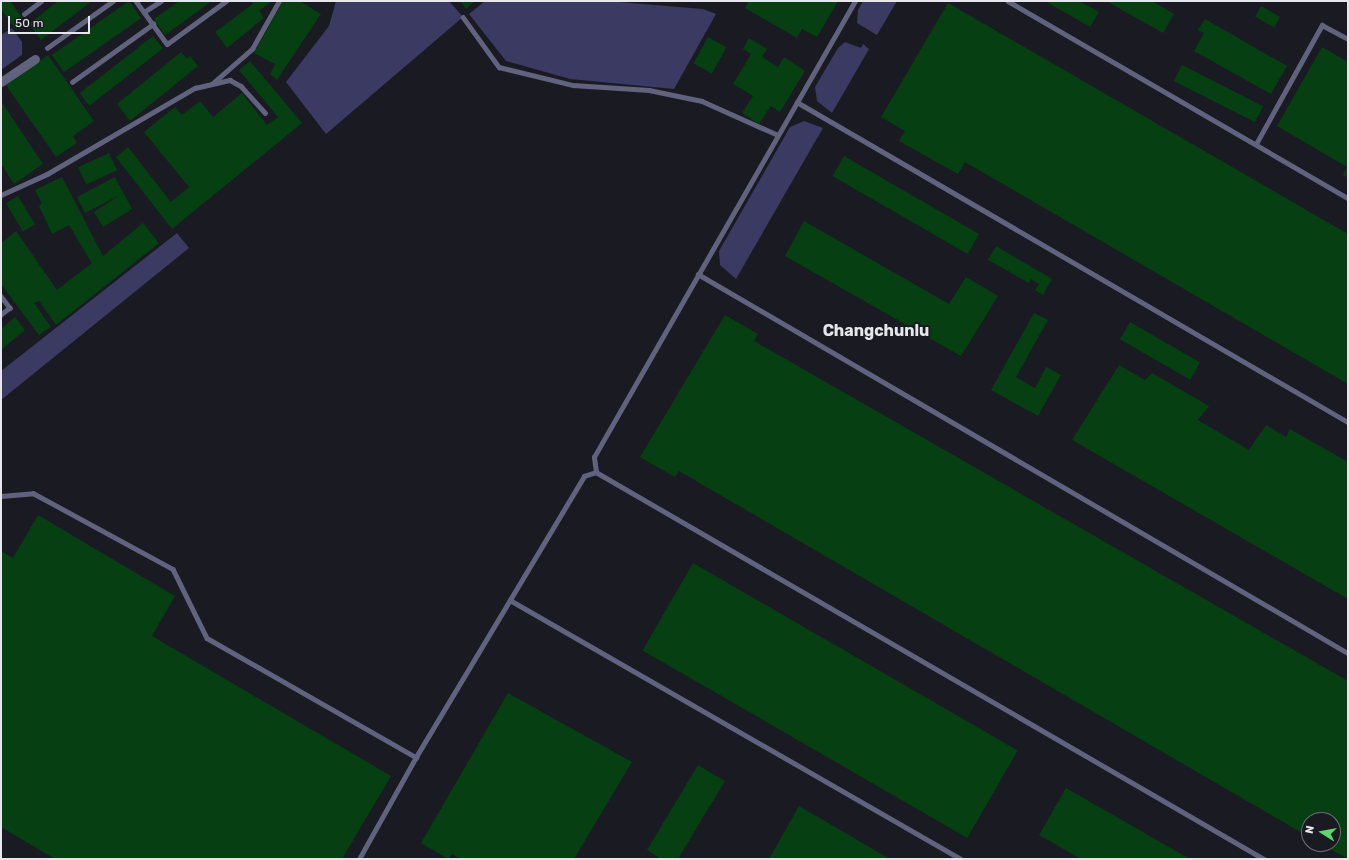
<!DOCTYPE html>
<html>
<head>
<meta charset="utf-8">
<style>
	body { margin:0 }
	#map { position:relative; width:1349px; height:860px; overflow:hidden; background:#1a1a22; font-family:Rubik,sans-serif }
	div>[style] { position:absolute }
	[style*='--x'] { left:calc(var(--x)*1px); top:calc(var(--y)*1px); width:calc(var(--w)*1px); rotate:calc(var(--a)*1deg) }
	.green>* { inset:0; background:#3a3a62 }
	.building>* { inset:0; background:#063f12; transform-origin:0 0 }
	.service>* { height:4.5px; margin:-2.25px; padding:0 2.25px; transform-origin:2.25px; border-radius:2.25px; background:#61627d }
	.minor>* { height:9px; margin:-4.5px; padding:0 4.5px; transform-origin:4.5px; border-radius:4.5px; background:#61627d }
	span { translate:-50% -50%; white-space:nowrap; text-align:center; line-height:1.15; -webkit-text-stroke:4px #1a1a22; paint-order:stroke }
	.district-label { font-size:16px; color:#e6e6ec; font-weight:700 }
	.frame { position:absolute; inset:0; border:2px solid #e6e6ec; pointer-events:none }
	.north { position:absolute; left:1301px; top:812px; width:40px; height:40px; box-sizing:border-box; background:#1a1a22; border:1px solid #6c6c73; border-radius:50%; rotate:281deg; font-size:11px; font-weight:700; line-height:16px; text-align:center; color:#e6e6ec }
	.north::after { content:''; display:block; margin:auto; width:14px; height:18px; background:#5dd56c; clip-path:polygon(50% 0,100% 100%,50% 72%,0 100%) }
	.scale { position:absolute; left:8px; top:16px; width:82px; height:18px; box-sizing:border-box; border:2px solid #e6e6ec; border-top:0; padding-left:5px; font-size:12px; line-height:14px; white-space:nowrap; color:#e6e6ec; -webkit-text-stroke:3px #1a1a22; paint-order:stroke }
</style>
</head>
<body>
<div id="map">
	<div class="green">
		<div style="clip-path:polygon(336px 1px,449px 1px,463px 17px,326px 134px,286px 82px,329px 26px)"></div>
		<div style="clip-path:polygon(485px 1px,619px 2px,703px 9px,716px 14px,674px 89px,570px 79px,506px 61px,469px 14px)"></div>
		<div style="clip-path:polygon(863px 1px,897px 1px,877px 35px,857px 23px,858px 10px)"></div>
		<div style="clip-path:polygon(12px 28px,22px 42px,22px 55px,1px 70px,1px 35px)"></div>
		<div style="clip-path:polygon(845px 42px,861px 48px,863px 44px,869px 49px,832px 113px,817px 101px,815px 87px,838px 48px)"></div>
		<div style="clip-path:polygon(804px 121px,823px 128px,736px 279px,720px 265px,719px 251px,790px 127px)"></div>
		<div style="clip-path:polygon(177px 233px,189px 248px,1px 400px,1px 371px)"></div>
	</div>
	<div class="building">
		<div style="clip-path:polygon(1px 1px,10px 1px,26px 23px,16px 30px,1px 9px)"></div>
		<div style="clip-path:polygon(58px 1px,92px 1px,41px 40px,29px 24px)"></div>
		<div style="left:129px;top:1px;width:21px;height:94px;rotate:55deg"></div>
		<div style="clip-path:polygon(179px 1px,212px 1px,165px 35px,154px 19px)"></div>
		<div style="clip-path:polygon(251px 1px,272px 1px,259px 11px,264px 18px,227px 48px,215px 32px,253px 4px)"></div>
		<div style="clip-path:polygon(283px 1px,300px 1px,321px 14px,277px 80px,270px 74px,275px 64px,254px 53px)"></div>
		<div style="clip-path:polygon(460px 1px,475px 1px,466px 9px)"></div>
		<div style="clip-path:polygon(749px 1px,838px 1px,817px 37px,802px 29px,797px 38px,745px 8px)"></div>
		<div style="clip-path:polygon(1045px 1px,1079px 1px,1099px 12px,1090px 27px)"></div>
		<div style="clip-path:polygon(1106px 1px,1152px 1px,1174px 14px,1163px 33px)"></div>
		<div style="clip-path:polygon(948px 3px,1348px 234px,1348px 384px,965px 162px,958px 174px,899px 141px,905px 131px,881px 117px)"></div>
		<div style="left:1261px;top:6px;width:22px;height:12px;rotate:30deg"></div>
		<div style="clip-path:polygon(1205px 19px,1287px 66px,1271px 94px,1194px 51px,1204px 33px,1198px 30px)"></div>
		<div style="left:153px;top:36px;width:16px;height:93px;rotate:52deg"></div>
		<div style="left:708px;top:37px;width:21px;height:30px;rotate:29deg"></div>
		<div style="clip-path:polygon(749px 38px,767px 49px,762px 57px,778px 67px,784px 57px,805px 71px,780px 112px,771px 106px,759px 124px,742px 113px,753px 96px,733px 84px,751px 54px,743px 49px)"></div>
		<div style="clip-path:polygon(1322px 47px,1348px 62px,1348px 178px,1343px 175px,1347px 167px,1277px 126px)"></div>
		<div style="clip-path:polygon(181px 52px,187px 59px,190px 56px,198px 66px,130px 121px,117px 104px)"></div>
		<div style="clip-path:polygon(48px 55px,94px 121px,73px 136px,77px 143px,56px 157px,6px 85px)"></div>
		<div style="clip-path:polygon(250px 61px,302px 123px,172px 229px,116px 157px,128px 147px,171px 202px,189px 187px,144px 132px,175px 107px,182px 115px,200px 101px,213px 117px,242px 93px,267px 125px,278px 117px,239px 70px)"></div>
		<div style="left:1182px;top:65px;width:91px;height:18px;rotate:27deg"></div>
		<div style="clip-path:polygon(1px 101px,43px 164px,14px 184px,1px 164px)"></div>
		<div style="left:109px;top:153px;width:19px;height:34px;rotate:65deg"></div>
		<div style="left:844px;top:156px;width:156px;height:23px;rotate:30deg"></div>
		<div style="clip-path:polygon(62px 177px,103px 256px,143px 223px,159px 243px,56px 325px,39px 301px,34px 303px,51px 327px,39px 335px,1px 284px,1px 243px,16px 231px,57px 290px,92px 263px,69px 225px,52px 234px,39px 206px,42px 204px,35px 190px)"></div>
		<div style="clip-path:polygon(115px 177px,132px 209px,103px 227px,94px 212px,120px 195px,85px 213px,77px 197px)"></div>
		<div style="left:18px;top:196px;width:33px;height:14px;rotate:59deg"></div>
		<div style="clip-path:polygon(804px 221px,949px 304px,966px 277px,998px 296px,961px 356px,785px 256px)"></div>
		<div style="clip-path:polygon(996px 246px,1052px 279px,1043px 295px,1035px 290px,1039px 284px,1031px 279px,1029px 283px,988px 260px)"></div>
		<div style="clip-path:polygon(1034px 313px,1048px 320px,1016px 377px,1035px 388px,1046px 367px,1061px 375px,1038px 416px,991px 390px)"></div>
		<div style="clip-path:polygon(725px 315px,758px 334px,754px 341px,1348px 681px,1348px 859px,1321px 844px,1333px 844px,1333px 820px,1309px 820px,1309px 837px,679px 471px,675px 477px,640px 457px)"></div>
		<div style="clip-path:polygon(15px 317px,25px 330px,1px 350px,1px 329px)"></div>
		<div style="left:1130px;top:322px;width:81px;height:20px;rotate:30deg"></div>
		<div style="clip-path:polygon(1119px 365px,1145px 380px,1152px 373px,1209px 406px,1198px 420px,1249px 450px,1266px 425px,1286px 437px,1290px 429px,1348px 462px,1348px 599px,1072px 440px)"></div>
		<div style="clip-path:polygon(38px 515px,175px 596px,152px 636px,391px 776px,342px 859px,55px 859px,1px 827px,1px 551px,13px 558px)"></div>
		<div style="left:693px;top:563px;width:375px;height:101px;rotate:30deg"></div>
		<div style="clip-path:polygon(508px 693px,632px 762px,574px 859px,461px 859px,452px 854px,448px 859px,421px 843px)"></div>
		<div style="clip-path:polygon(698px 765px,725px 781px,678px 859px,661px 859px,647px 850px)"></div>
		<div style="clip-path:polygon(1066px 788px,1190px 859px,1081px 859px,1039px 835px)"></div>
		<div style="clip-path:polygon(799px 806px,890px 859px,769px 859px)"></div>
	</div>
	<div class="service">
		<div style="--x:136;--y:1;--w:53;--a:54.2"></div>
		<div style="--x:167;--y:44;--w:73;--a:-36.1"></div>
		<div style="--x:1008;--y:1;--w:393;--a:30.1"></div>
		<div style="--x:144;--y:12;--w:20;--a:-33"></div>
		<div style="--x:24;--y:14;--w:21;--a:-37"></div>
		<div style="--x:463;--y:17;--w:62;--a:54.2"></div>
		<div style="--x:499;--y:67;--w:76;--a:13.7"></div>
		<div style="--x:573;--y:85;--w:76;--a:3.8"></div>
		<div style="--x:649;--y:90;--w:54;--a:11.7"></div>
		<div style="--x:702;--y:101;--w:83;--a:24.1"></div>
		<div style="--x:47;--y:48;--w:81;--a:-35.5"></div>
		<div style="--x:72;--y:82;--w:100;--a:-35.6"></div>
		<div style="--x:213;--y:83;--w:52;--a:-41.1"></div>
		<div style="--x:252;--y:49;--w:55;--a:-60.6"></div>
		<div style="--x:797;--y:102;--w:637;--a:30.15"></div>
		<div style="--x:1256;--y:144;--w:136;--a:-61"></div>
		<div style="--x:1322;--y:25;--w:30;--a:28"></div>
		<div style="--x:1;--y:195;--w:51;--a:-24.5"></div>
		<div style="--x:47;--y:174;--w:171;--a:-30.2"></div>
		<div style="--x:195;--y:88;--w:36;--a:-13"></div>
		<div style="--x:230;--y:80;--w:13;--a:29"></div>
		<div style="--x:241;--y:86;--w:36;--a:48"></div>
		<div style="--x:698;--y:274;--w:752;--a:30.25"></div>
		<div style="--x:1;--y:296;--w:15;--a:53"></div>
		<div style="--x:10;--y:308;--w:11;--a:142"></div>
		<div style="--x:596;--y:472;--w:772;--a:30.09"></div>
		<div style="--x:596;--y:472;--w:15;--a:-98"></div>
		<div style="--x:594;--y:457;--w:525;--a:-60.21"></div>
		<div style="--x:1;--y:496;--w:32;--a:-5"></div>
		<div style="--x:33;--y:493;--w:159;--a:28.5"></div>
		<div style="--x:173;--y:569;--w:77;--a:63.8"></div>
		<div style="--x:207;--y:638;--w:241;--a:29.7"></div>
		<div style="--x:510;--y:600;--w:520;--a:29.87"></div>
		<div style="--x:359;--y:859;--w:117;--a:-60.8"></div>
		<div style="--x:416;--y:757;--w:327;--a:-59.1"></div>
		<div style="--x:584;--y:476;--w:13;--a:-18"></div>
	</div>
	<div class="minor">
		<div style="--x:1;--y:82;--w:41;--a:-34.1"></div>
	</div>
	<div class="district-label">
		<span style="left:876px;top:331px">Changchunlu</span>
	</div>
	<div class="frame"></div>
	<div class="north">N</div>
	<div class="scale">50 m</div>
</div>
</body>
</html>
